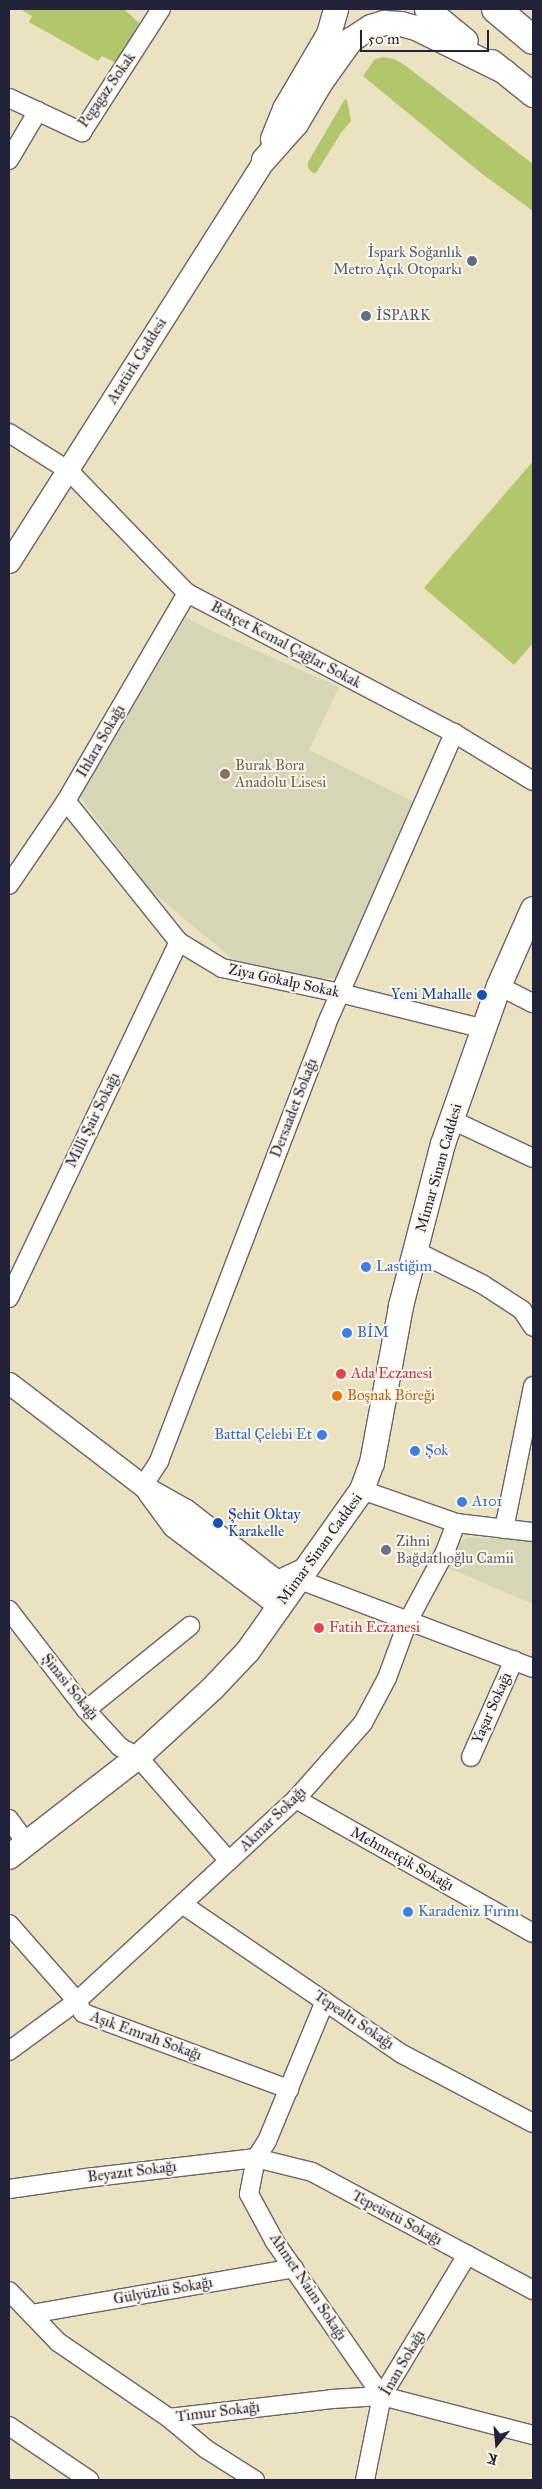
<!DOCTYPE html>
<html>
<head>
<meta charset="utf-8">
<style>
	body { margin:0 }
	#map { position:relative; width:542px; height:2489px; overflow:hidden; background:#ebe2c1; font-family:"IM FELL Great Primer",serif }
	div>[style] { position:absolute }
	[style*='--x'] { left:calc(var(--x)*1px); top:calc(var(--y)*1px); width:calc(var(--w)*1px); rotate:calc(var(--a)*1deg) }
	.built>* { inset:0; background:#d6d6b6 }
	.green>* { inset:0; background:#b2c76b }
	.roads { filter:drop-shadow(1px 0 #68656a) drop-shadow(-1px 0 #68656a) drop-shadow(0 1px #68656a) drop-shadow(0 -1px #68656a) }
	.minor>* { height:18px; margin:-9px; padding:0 9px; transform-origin:9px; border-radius:9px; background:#fff }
	.tertiary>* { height:21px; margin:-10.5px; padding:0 10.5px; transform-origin:10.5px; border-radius:10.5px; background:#fff }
	.secondary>* { height:24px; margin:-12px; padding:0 12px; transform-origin:12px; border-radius:12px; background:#fff }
	.trunk>* { height:28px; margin:-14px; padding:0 14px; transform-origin:14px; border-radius:14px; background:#fff }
	.dots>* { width:14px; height:14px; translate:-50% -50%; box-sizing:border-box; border:2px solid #fbf7ec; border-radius:50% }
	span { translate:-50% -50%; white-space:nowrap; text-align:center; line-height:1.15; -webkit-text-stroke:4px #fbf7ec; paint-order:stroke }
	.street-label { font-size:15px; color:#22223b }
	.service-label { font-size:15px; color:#4e5e75 }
	.right { translate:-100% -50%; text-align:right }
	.left { translate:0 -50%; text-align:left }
	.education-label { font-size:15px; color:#785e54 }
	.transit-label { font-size:15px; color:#164399 }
	.shop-label { font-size:15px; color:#366cbe }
	.health-label { font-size:15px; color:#be3a42 }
	.food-label { font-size:15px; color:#c56008 }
	.worship-label { font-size:15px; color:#5b616d }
	.frame { position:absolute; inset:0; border:10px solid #22223b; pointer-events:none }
	.north { position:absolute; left:472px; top:2419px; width:50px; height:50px; -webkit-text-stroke:4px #fbf7ec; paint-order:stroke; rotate:197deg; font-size:14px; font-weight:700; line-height:20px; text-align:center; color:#22223b }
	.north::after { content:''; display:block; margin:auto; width:18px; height:22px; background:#22223b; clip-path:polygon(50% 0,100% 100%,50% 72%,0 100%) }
	.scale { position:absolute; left:360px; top:30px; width:129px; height:22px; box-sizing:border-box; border:2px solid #22223b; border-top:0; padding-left:6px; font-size:15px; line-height:18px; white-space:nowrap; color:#22223b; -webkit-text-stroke:4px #fbf7ec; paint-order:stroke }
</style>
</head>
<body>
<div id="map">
	<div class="built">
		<div style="clip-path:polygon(186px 617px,210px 630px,339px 687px,309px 750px,422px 806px,337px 978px,299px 978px,235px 961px,150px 890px,80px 797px)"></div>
		<div style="clip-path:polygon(469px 1537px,533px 1541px,533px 1604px,449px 1568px,459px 1543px)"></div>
	</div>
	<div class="green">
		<div style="clip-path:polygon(20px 9px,124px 9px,141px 25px,116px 63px,102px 56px,98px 61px,29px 22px,32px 16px)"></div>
		<div style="clip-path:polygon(383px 57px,394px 59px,406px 66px,533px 164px,533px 211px,481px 173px,363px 76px,375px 59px)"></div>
		<div style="clip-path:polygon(345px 99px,347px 100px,351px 121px,341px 133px,316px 173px,313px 173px,308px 168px,308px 162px)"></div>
		<div style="clip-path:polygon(533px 461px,533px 643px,514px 665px,424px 588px)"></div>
	</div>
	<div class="roads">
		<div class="minor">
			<div style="--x:9;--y:98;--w:81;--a:25"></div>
			<div style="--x:82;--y:132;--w:146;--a:-57.3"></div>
			<div style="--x:9;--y:160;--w:57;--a:-59.4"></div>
			<div style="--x:9;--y:433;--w:71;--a:32.3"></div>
			<div style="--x:69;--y:471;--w:170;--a:46"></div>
			<div style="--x:187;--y:593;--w:301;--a:27.7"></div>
			<div style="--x:454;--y:733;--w:92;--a:31.3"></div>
			<div style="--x:66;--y:801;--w:181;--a:51.3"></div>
			<div style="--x:179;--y:942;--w:50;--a:31.2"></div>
			<div style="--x:222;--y:968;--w:121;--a:12"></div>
			<div style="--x:340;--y:993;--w:148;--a:14"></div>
			<div style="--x:9;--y:885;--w:102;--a:-55.8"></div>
			<div style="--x:66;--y:801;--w:241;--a:-59.8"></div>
			<div style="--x:499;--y:986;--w:38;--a:27"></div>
			<div style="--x:452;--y:1120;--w:89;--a:25.1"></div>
			<div style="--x:416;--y:1251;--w:74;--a:26.6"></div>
			<div style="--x:482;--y:1284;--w:48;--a:33"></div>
			<div style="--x:522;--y:1310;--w:20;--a:57"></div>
			<div style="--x:9;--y:1298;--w:395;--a:-64.5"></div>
			<div style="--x:143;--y:1486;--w:30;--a:-57"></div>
			<div style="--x:159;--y:1461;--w:467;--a:-69"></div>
			<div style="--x:326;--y:1025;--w:319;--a:-66.3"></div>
			<div style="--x:362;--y:1490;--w:100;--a:19.3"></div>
			<div style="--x:456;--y:1523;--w:78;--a:6.7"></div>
			<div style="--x:504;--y:1529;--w:146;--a:-78.5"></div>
			<div style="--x:300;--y:1580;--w:249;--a:20.7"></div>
			<div style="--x:9;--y:1610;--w:126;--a:52.4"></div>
			<div style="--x:86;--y:1710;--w:50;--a:47.4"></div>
			<div style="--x:120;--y:1747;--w:21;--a:29"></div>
			<div style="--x:138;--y:1757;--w:138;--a:48.8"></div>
			<div style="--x:86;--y:1710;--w:134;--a:-38.9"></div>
			<div style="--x:471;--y:1757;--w:106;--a:-66.1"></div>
			<div style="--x:296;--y:1799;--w:272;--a:29.5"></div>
			<div style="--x:9;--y:1819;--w:29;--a:54"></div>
			<div style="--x:182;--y:1904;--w:266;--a:34.3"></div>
			<div style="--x:402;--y:2054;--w:148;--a:27.8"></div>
			<div style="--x:9;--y:1924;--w:103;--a:48.6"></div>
			<div style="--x:77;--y:2001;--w:13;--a:63"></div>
			<div style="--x:83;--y:2013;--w:220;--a:20.3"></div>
			<div style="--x:325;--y:2001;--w:152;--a:112.5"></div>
			<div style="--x:267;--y:2141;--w:20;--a:123"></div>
			<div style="--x:256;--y:2158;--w:37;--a:101"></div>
			<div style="--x:249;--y:2194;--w:55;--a:61.6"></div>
			<div style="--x:275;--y:2242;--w:188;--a:55.2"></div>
			<div style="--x:382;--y:2396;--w:156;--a:14.5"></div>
			<div style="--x:9;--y:2051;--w:84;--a:-36.3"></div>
			<div style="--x:77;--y:2001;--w:298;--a:-42.7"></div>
			<div style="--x:296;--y:1799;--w:101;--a:-48.6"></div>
			<div style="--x:363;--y:1723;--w:51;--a:-61.9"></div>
			<div style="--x:387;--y:1678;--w:61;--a:-69.8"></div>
			<div style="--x:408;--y:1621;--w:78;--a:-61.8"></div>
			<div style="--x:445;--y:1552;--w:31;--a:-69"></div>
			<div style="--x:9;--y:2189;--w:78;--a:-8.1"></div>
			<div style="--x:86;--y:2178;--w:171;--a:-6.7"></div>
			<div style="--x:256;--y:2158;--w:58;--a:14"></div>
			<div style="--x:312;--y:2172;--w:251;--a:28.1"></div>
			<div style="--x:9;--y:2291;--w:71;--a:46.1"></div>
			<div style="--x:58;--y:2342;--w:135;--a:34.4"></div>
			<div style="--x:169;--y:2418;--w:164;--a:-6.6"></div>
			<div style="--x:332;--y:2399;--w:50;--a:-3.4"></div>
			<div style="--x:31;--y:2314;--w:267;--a:-9.9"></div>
			<div style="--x:169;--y:2418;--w:48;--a:40"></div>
			<div style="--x:206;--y:2449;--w:58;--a:32.3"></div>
			<div style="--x:9;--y:2426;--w:97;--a:34"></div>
			<div style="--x:365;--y:2480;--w:86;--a:-78.6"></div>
			<div style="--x:382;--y:2396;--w:165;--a:-58.9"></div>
		</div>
		<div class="tertiary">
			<div style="--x:9;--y:562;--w:476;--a:-57.6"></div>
			<div style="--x:9;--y:1383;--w:169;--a:37.5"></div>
			<div style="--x:143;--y:1486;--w:49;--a:29.2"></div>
			<div style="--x:186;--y:1510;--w:115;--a:38"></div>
			<div style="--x:277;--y:1581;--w:35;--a:-25"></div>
			<div style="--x:148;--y:1492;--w:42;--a:53.7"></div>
			<div style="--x:173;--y:1526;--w:133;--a:37"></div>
		</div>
		<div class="secondary">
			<div style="--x:427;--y:9;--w:50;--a:39.4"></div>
			<div style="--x:492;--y:62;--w:53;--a:38.8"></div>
			<div style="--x:273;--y:139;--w:32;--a:-68"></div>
			<div style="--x:285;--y:109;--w:87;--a:-59.6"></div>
			<div style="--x:329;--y:34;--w:26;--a:-74"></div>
			<div style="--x:264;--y:160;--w:48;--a:-48.4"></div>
			<div style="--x:296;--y:124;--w:49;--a:-59.2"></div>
			<div style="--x:321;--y:82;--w:52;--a:-54.5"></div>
			<div style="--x:351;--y:40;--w:24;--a:-33"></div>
			<div style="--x:371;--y:27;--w:14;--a:-17"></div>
			<div style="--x:384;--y:23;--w:17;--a:3"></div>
			<div style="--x:401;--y:24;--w:16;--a:15"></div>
			<div style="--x:416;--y:28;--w:99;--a:26.3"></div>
			<div style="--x:9;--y:1857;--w:163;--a:-37.8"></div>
			<div style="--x:138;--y:1757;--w:102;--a:-42.6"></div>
			<div style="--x:213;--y:1688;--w:51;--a:-46.6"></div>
			<div style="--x:248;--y:1651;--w:197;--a:-54.7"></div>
			<div style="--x:362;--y:1490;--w:29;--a:-70"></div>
			<div style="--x:372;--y:1463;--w:160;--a:-79.5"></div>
			<div style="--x:401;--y:1306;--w:167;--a:-75.5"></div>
			<div style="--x:443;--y:1144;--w:168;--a:-70.5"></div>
			<div style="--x:499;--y:986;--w:84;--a:-66.2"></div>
		</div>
		<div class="trunk">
			<div style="--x:496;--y:9;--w:48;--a:40"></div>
		</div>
	</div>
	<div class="dots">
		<div style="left:472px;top:261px;background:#5c6f8a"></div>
		<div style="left:366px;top:316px;background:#5c6f8a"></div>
		<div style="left:225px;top:774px;background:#8d6e63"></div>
		<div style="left:482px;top:995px;background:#1a4fb4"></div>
		<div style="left:366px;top:1267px;background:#3f7fe0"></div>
		<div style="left:347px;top:1333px;background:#3f7fe0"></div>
		<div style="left:341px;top:1374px;background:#e0444e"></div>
		<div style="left:337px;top:1396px;background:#e8710a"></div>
		<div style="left:322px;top:1435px;background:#3f7fe0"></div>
		<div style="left:415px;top:1451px;background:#3f7fe0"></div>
		<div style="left:462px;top:1502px;background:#3f7fe0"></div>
		<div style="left:218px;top:1523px;background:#1a4fb4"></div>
		<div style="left:386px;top:1550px;background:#6b7280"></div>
		<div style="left:319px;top:1628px;background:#e0444e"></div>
		<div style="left:408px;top:1912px;background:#3f7fe0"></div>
	</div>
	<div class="street-label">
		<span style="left:107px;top:90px;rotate:-55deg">Pegagaz Sokak</span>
		<span style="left:137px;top:361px;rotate:-58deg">Atatürk Caddesi</span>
		<span style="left:286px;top:645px;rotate:28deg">Behçet Kemal Çağlar Sokak</span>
		<span style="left:101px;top:741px;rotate:-60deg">Ihlara Sokağı</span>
		<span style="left:284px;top:981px;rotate:12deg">Ziya Gökalp Sokak</span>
		<span style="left:294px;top:1108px;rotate:-69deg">Dersaadet Sokağı</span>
		<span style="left:93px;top:1120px;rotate:-64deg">Milli Şair Sokağı</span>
		<span style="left:439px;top:1168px;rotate:-74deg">Mimar Sinan Caddesi</span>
		<span style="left:320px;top:1549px;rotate:-54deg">Mimar Sinan Caddesi</span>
		<span style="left:70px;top:1687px;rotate:51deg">Şinasi Sokağı</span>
		<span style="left:492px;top:1708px;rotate:-66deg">Yaşar Sokağı</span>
		<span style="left:273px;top:1819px;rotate:-44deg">Akmar Sokağı</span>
		<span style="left:402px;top:1859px;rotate:29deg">Mehmetçik Sokağı</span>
		<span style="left:354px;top:2020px;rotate:34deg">Tepealtı Sokağı</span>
		<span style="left:146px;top:2036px;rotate:20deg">Aşık Emrah Sokağı</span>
		<span style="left:132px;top:2172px;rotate:-7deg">Beyazıt Sokağı</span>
		<span style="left:397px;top:2218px;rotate:28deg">Tepeüstü Sokağı</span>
		<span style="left:308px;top:2287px;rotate:56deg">Ahmet Naim Sokağı</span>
		<span style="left:163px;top:2291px;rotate:-10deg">Gülyüzlü Sokağı</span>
		<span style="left:403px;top:2363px;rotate:-60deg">İnan Sokağı</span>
		<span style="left:218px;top:2412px;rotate:-7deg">Timur Sokağı</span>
	</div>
	<div class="service-label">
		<span class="right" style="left:462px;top:261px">İspark Soğanlık<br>Metro Açık Otoparkı</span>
		<span class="left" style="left:376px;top:316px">İSPARK</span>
	</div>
	<div class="education-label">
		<span class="left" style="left:235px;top:774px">Burak Bora<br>Anadolu Lisesi</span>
	</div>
	<div class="transit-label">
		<span class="right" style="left:472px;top:995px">Yeni Mahalle</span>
		<span class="left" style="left:228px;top:1523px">Şehit Oktay<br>Karakelle</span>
	</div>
	<div class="shop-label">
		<span class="left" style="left:376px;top:1267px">Lastiğim</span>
		<span class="left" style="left:357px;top:1333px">BİM</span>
		<span class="right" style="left:312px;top:1435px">Battal Çelebi Et</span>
		<span class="left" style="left:425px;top:1451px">Şok</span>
		<span class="left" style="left:472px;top:1502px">A101</span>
		<span class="left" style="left:418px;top:1912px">Karadeniz Fırını</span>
	</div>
	<div class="health-label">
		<span class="left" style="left:351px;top:1374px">Ada Eczanesi</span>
		<span class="left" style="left:329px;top:1628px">Fatih Eczanesi</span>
	</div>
	<div class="food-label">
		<span class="left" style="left:347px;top:1396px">Boşnak Böreği</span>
	</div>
	<div class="worship-label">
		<span class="left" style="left:396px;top:1550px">Zihni<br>Bağdatlıoğlu Camii</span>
	</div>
	<div class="frame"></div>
	<div class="north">K</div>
	<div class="scale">50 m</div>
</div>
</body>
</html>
